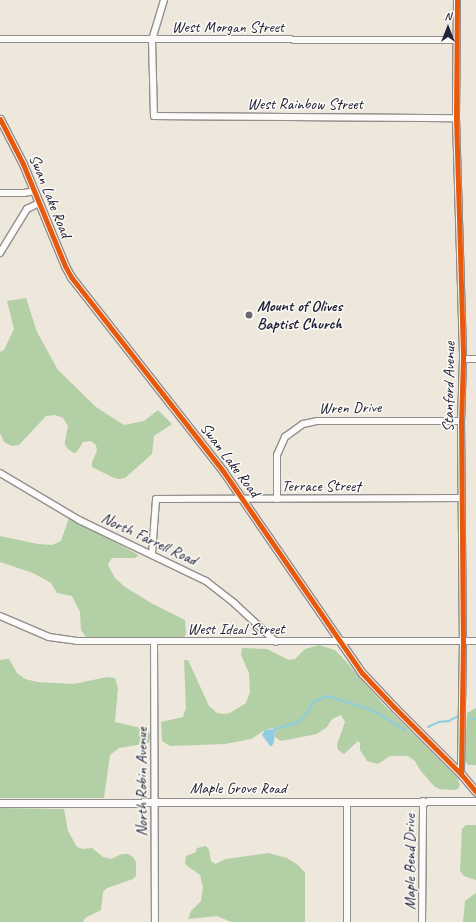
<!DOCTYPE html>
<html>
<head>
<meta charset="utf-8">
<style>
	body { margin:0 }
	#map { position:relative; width:476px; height:922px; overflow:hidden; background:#eee7dc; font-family:Caveat,sans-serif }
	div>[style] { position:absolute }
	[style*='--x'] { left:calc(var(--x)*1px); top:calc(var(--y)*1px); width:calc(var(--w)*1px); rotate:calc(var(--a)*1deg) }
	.forest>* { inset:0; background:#b3cfa5 }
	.water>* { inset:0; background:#8ecce1 }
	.stream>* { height:1.5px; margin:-0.75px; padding:0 0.75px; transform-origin:0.75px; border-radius:0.75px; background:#8ecce1 }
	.roads { filter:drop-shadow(1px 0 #928e8d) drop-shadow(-1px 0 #928e8d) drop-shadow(0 1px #928e8d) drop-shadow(0 -1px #928e8d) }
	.minor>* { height:6px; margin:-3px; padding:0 3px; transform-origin:3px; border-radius:3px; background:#fcfbfa }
	.tertiary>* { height:7px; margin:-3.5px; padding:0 3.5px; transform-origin:3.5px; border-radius:3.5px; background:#fcfbfa }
	.cycleway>* { height:5px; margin:-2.5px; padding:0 2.5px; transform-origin:2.5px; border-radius:2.5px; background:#e8590c }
	.dots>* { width:11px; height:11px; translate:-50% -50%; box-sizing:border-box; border:2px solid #fdfcf7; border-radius:50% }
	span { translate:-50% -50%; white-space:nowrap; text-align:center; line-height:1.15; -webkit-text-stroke:3px #fdfcf7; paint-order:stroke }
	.street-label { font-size:16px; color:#22223b }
	.poi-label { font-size:16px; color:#22223b; font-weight:700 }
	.left { translate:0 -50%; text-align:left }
	.north { position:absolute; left:428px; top:8px; width:40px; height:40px; -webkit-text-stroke:3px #fdfcf7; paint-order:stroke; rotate:0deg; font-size:11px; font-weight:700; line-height:16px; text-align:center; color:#22223b }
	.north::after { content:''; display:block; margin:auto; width:14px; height:18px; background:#22223b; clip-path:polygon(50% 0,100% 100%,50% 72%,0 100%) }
</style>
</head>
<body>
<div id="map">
	<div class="forest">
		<div style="clip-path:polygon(26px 298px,37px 332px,58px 370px,96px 407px,124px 425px,144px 421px,158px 410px,172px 424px,154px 436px,152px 454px,125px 478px,119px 479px,114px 478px,92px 467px,92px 462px,97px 451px,96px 445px,91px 441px,83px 442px,77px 452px,74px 453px,69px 450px,65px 445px,65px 441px,68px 426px,63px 418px,55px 415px,46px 416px,19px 445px,12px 446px,4px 442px,0 433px,0 352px,4px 350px,14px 329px,7px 301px)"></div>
		<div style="clip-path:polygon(69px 518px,137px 554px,138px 556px,135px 558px,112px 558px,108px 564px,109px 567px,115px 578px,125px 587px,151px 603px,185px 620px,186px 634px,184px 637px,86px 637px,81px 630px,80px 612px,72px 596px,57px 593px,51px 583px,33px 573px,0 562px,0 536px,38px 544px,52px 545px,61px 541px)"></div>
		<div style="clip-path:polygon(319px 645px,335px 650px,341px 656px,383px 704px,457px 777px,460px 785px,458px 789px,455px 790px,439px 789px,434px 786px,420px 770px,415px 761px,408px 756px,390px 756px,378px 764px,367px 761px,360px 750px,360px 743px,358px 741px,344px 754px,338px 750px,337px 745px,345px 722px,341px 715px,332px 719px,327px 727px,317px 734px,281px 741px,275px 737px,275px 732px,273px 728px,265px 730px,251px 739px,225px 744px,170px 746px,162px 741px,161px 722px,183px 717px,186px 708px,184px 660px,188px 660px,209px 706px,217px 713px,223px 714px,230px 713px,246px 703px,250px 692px,249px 673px,241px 655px,242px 648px,267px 649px,289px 660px,295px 659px,305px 649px)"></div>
		<div style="clip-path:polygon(5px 659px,9px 659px,17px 673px,25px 679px,37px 682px,74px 684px,107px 677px,115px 678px,118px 688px,115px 722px,141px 728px,150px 733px,150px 739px,149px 743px,119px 748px,110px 755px,104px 798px,0 798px,0 660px)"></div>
		<div style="clip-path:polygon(476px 708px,476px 765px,468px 765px,465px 760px,467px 713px)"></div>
		<div style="clip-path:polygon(0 808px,64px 809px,68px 831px,77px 847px,83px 849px,92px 848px,103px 857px,111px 859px,122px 854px,128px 854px,133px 857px,136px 862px,136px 876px,133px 879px,107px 888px,103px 892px,101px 910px,85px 918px,83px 922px,0 922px)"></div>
		<div style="clip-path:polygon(466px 825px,476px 825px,476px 880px,464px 876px,460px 871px,462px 829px)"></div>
		<div style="clip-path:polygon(206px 846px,209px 850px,211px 861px,215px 864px,226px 859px,268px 853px,287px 858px,298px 865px,305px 873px,305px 922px,231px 922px,217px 916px,188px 919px,191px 911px,201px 901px,203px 887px,200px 875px,186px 865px,185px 862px,186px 856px,196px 852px,197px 848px)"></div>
		<div style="clip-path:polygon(476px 893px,476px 922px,463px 922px,465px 901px)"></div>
	</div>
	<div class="water">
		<div style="clip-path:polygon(275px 729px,274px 742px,272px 746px,270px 746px,262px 735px,265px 730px)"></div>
	</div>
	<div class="stream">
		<div style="--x:471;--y:718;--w:5;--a:11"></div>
		<div style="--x:428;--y:727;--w:12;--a:-24"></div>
		<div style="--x:439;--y:722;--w:10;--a:-6"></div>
		<div style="--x:449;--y:721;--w:9;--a:-27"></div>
		<div style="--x:275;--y:729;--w:25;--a:-16"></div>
		<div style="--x:299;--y:722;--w:13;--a:-48"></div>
		<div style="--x:308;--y:712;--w:11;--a:-63"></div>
		<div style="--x:313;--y:702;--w:16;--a:-22"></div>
		<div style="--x:328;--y:696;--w:46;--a:17.7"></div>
		<div style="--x:372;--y:710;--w:39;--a:31"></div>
	</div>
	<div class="roads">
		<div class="minor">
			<div style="--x:164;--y:0;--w:42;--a:106.7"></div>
			<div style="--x:152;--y:40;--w:76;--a:88.5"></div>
			<div style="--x:154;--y:116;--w:302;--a:0.4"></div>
			<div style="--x:457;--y:0;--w:118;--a:90.5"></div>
			<div style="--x:456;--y:118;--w:241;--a:88.3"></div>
			<div style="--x:463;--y:359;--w:62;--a:91.8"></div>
			<div style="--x:461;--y:421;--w:220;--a:89.5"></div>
			<div style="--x:463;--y:641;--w:133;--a:90.9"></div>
			<div style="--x:0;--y:39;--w:457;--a:0.1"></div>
			<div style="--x:0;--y:193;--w:24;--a:0"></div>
			<div style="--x:24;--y:193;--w:11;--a:-10"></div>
			<div style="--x:0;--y:253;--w:52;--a:-58.5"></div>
			<div style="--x:27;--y:209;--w:13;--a:-27"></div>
			<div style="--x:463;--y:359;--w:13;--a:0"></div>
			<div style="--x:0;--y:473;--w:92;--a:30.7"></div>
			<div style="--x:79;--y:520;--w:141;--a:25.7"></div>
			<div style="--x:206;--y:581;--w:36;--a:38"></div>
			<div style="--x:234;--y:603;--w:57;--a:42.9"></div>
			<div style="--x:277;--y:499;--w:44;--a:-90"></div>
			<div style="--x:277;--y:455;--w:20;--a:-66"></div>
			<div style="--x:285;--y:437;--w:22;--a:-36"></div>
			<div style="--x:303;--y:424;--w:14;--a:-12"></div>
			<div style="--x:317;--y:421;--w:144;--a:0"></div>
			<div style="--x:152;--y:554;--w:55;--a:-85.8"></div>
			<div style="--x:156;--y:499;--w:305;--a:-0.2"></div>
			<div style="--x:0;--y:616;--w:53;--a:23.2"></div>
			<div style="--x:49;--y:637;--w:28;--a:8"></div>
			<div style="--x:77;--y:641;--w:399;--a:0"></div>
			<div style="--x:154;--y:642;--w:280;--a:89.8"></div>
			<div style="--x:347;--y:802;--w:120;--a:90"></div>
			<div style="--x:422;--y:922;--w:121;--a:-89.5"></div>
		</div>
		<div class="tertiary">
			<div style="--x:0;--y:119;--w:51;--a:62.9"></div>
			<div style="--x:23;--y:164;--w:110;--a:67.6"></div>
			<div style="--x:65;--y:266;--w:13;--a:61"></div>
			<div style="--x:71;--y:277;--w:246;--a:51.9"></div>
			<div style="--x:223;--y:471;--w:245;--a:55.5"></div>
			<div style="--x:362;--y:673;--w:47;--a:46.7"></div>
			<div style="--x:394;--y:707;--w:95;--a:45"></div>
			<div style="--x:461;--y:774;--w:23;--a:50"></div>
			<div style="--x:0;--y:803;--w:476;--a:-0.2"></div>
		</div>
	</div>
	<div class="cycleway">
		<div style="--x:457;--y:0;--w:118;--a:90.5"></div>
		<div style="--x:456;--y:118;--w:241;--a:88.3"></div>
		<div style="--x:463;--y:359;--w:62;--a:91.8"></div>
		<div style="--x:461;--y:421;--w:220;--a:89.5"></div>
		<div style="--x:463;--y:641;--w:133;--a:90.9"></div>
		<div style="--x:0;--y:119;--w:51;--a:62.9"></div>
		<div style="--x:23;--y:164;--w:110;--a:67.6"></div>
		<div style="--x:65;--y:266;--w:13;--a:61"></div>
		<div style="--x:71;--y:277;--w:246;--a:51.9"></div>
		<div style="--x:223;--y:471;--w:245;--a:55.5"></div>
		<div style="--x:362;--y:673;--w:47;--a:46.7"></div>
		<div style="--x:394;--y:707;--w:95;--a:45"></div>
		<div style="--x:461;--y:774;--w:23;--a:50"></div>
	</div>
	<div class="dots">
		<div style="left:249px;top:315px;background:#696773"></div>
	</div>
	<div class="street-label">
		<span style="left:228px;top:27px">West Morgan Street</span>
		<span style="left:305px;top:104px">West Rainbow Street</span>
		<span style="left:50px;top:196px;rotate:68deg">Swan Lake Road</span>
		<span style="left:449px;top:387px;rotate:-89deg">Stanford Avenue</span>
		<span style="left:350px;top:408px;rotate:-1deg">Wren Drive</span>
		<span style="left:230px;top:460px;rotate:53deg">Swan Lake Road</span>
		<span style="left:321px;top:486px">Terrace Street</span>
		<span style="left:149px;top:539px;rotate:25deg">North Farrell Road</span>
		<span style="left:236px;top:629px">West Ideal Street</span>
		<span style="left:142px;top:782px;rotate:-90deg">North Robin Avenue</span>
		<span style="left:238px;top:788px">Maple Grove Road</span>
		<span style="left:410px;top:862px;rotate:-90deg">Maple Bend Drive</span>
	</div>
	<div class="poi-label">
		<span class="left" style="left:257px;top:315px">Mount of Olives<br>Baptist Church</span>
	</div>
	<div class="north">N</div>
</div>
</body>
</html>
